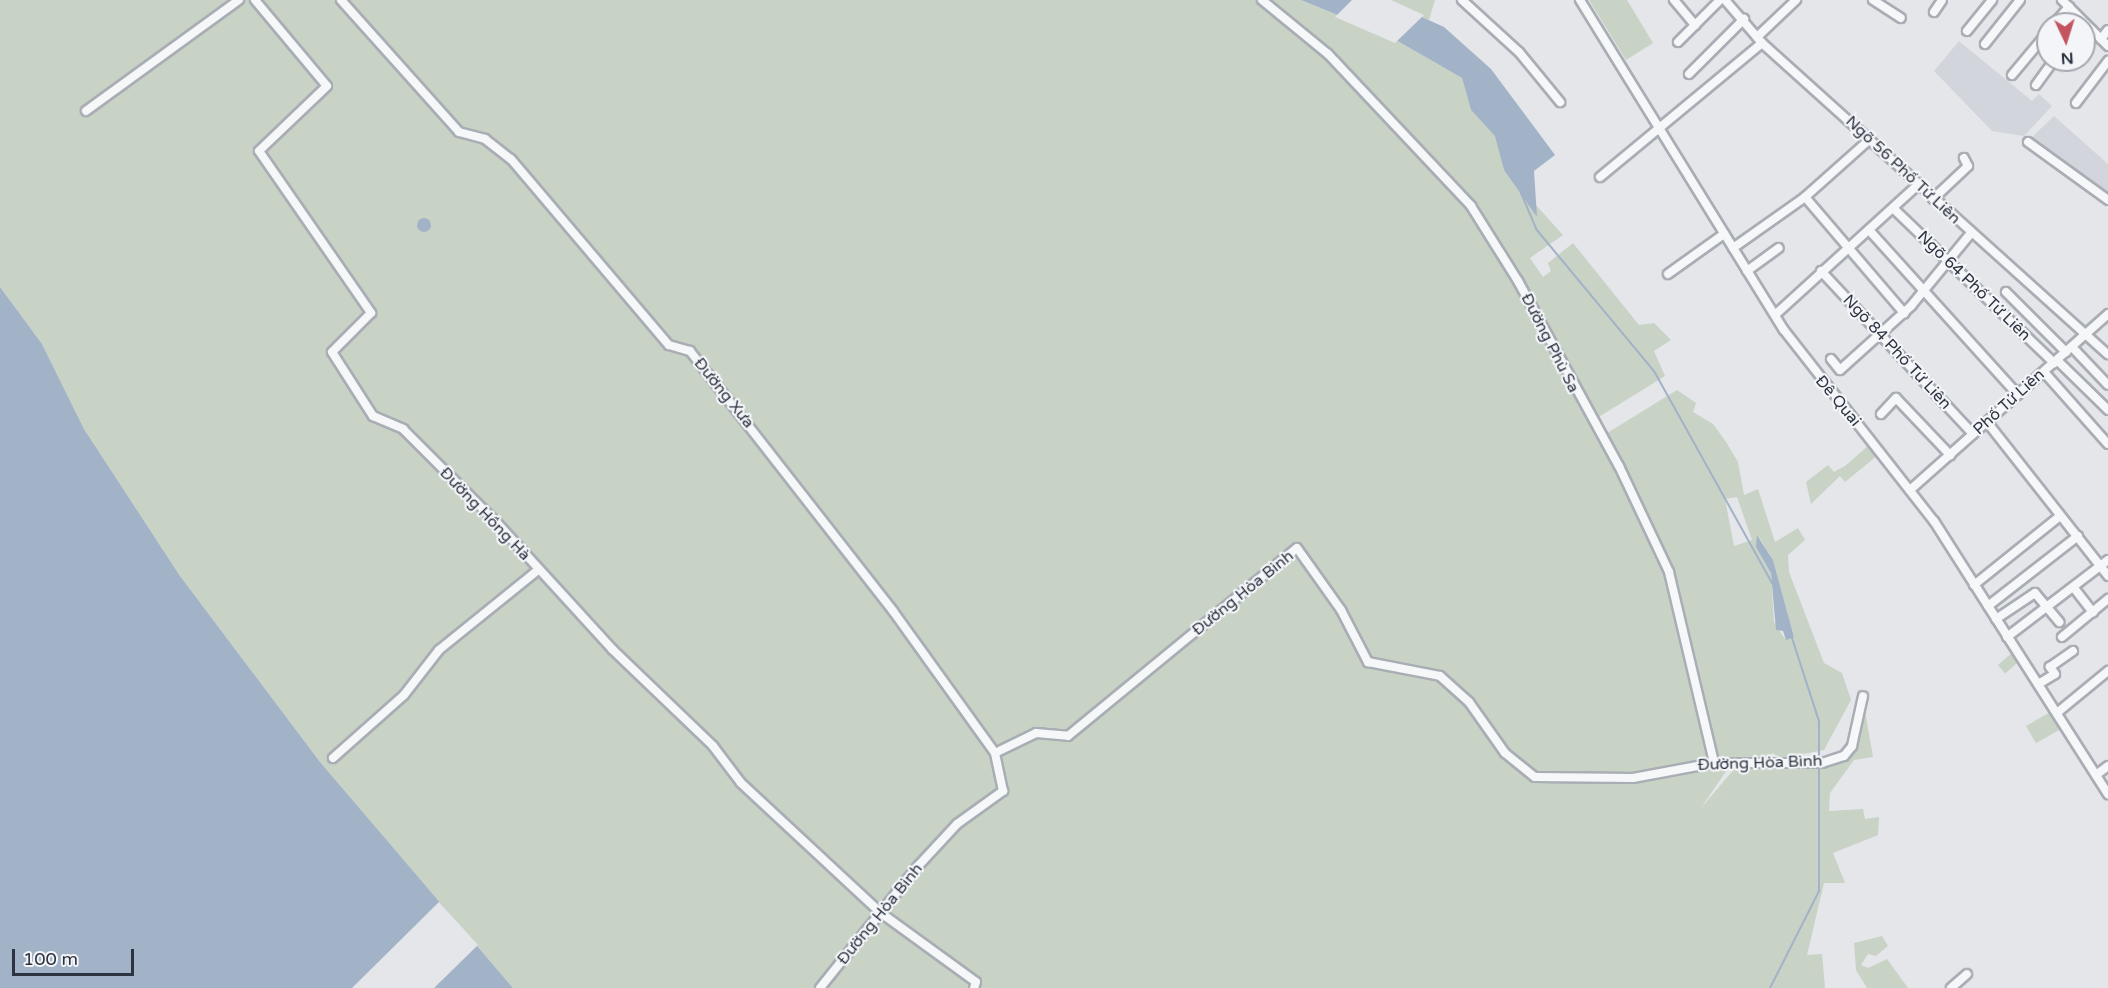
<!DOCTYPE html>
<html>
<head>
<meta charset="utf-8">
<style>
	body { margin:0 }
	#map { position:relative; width:2108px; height:988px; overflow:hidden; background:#e4e6ea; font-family:"Varela Round",sans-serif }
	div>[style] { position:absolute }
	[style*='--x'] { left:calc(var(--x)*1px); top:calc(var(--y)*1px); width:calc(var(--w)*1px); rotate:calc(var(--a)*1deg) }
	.built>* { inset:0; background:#d2d5dc }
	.green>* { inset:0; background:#c8d3c6; transform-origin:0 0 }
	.water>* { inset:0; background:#a2b2c7 }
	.round { border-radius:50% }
	.pier>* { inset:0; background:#e4e6ea }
	.stream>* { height:2px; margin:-1px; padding:0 1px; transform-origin:1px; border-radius:1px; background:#a2b2c7 }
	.roads { filter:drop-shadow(2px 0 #a9adb4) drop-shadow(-2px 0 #a9adb4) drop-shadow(0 2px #a9adb4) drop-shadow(0 -2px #a9adb4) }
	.minor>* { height:8px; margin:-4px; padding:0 4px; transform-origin:4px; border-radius:4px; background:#f6f7f9 }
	span { translate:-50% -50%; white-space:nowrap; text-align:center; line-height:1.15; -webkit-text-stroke:4.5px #f3f5f8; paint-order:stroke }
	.street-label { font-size:16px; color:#2d3341 }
	.north { position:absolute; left:2036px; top:12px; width:60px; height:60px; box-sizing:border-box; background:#f3f5f8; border:2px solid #a4a7af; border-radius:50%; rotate:176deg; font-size:16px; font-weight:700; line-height:24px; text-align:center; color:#2d3341 }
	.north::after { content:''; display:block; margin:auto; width:21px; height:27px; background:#c35560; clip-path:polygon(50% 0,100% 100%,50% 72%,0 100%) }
	.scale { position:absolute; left:12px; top:949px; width:122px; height:27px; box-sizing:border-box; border:3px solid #2d3341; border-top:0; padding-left:8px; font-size:18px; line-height:21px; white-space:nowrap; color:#2d3341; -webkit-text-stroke:4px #f3f5f8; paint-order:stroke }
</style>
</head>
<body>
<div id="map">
	<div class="built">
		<div style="clip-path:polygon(1959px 41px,2032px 101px,2039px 94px,2052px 106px,2024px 136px,1992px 131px,1934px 71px)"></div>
		<div style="clip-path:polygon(2054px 116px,2108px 164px,2108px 195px,2030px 139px)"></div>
	</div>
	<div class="green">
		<div style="clip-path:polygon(evenodd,0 0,1301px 0,1389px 36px,1462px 78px,1471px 110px,1496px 136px,1504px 170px,1563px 235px,1530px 258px,1543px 277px,1551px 271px,1548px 263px,1573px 243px,1639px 325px,1654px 323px,1671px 340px,1654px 351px,1665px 376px,1597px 418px,1604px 435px,1677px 390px,1696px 403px,1693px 412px,1713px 424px,1726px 442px,1738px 462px,1744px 495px,1758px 489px,1775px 542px,1798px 528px,1805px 540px,1788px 555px,1789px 572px,1824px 663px,1842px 673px,1851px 700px,1824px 750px,1782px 758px,1772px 753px,1768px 762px,1718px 766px,1729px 767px,1701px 808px,1735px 768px,1793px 769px,1844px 762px,1860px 732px,1864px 705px,1873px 757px,1854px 760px,1830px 793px,1829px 811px,1863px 809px,1865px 819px,1879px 817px,1878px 835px,1833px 853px,1845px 883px,1824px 883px,1807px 955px,1822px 954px,1825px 988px,513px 988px,320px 762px,180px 576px,84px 429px,42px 344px,0 287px,0 0,1737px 497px,1752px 540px,1734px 546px,1725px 499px,1737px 497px,0 0,1758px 535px,1773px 560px,1794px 637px,1785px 639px,1774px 622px,1771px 573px,1758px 535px)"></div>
		<div style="clip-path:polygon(1384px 0,1435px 0,1429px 20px)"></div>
		<div style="clip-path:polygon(1589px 0,1627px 0,1653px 43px,1626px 60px)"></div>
		<div style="clip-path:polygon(1869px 445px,1878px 455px,1845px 482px,1840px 476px,1811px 504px,1806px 482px,1828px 465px,1834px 472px,1845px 466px)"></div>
		<div style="left:2013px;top:652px;width:11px;height:20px;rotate:49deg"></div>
		<div style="left:2052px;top:711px;width:20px;height:30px;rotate:60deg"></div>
		<div style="clip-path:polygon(1882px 936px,1888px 946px,1876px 956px,1868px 954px,1861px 965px,1868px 968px,1887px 959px,1908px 988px,1867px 988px,1856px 970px,1854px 943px)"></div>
	</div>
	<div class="water">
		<div style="clip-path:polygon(1301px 0,1384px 0,1444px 27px,1491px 69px,1555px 155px,1534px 171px,1537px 217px,1504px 170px,1495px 136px,1471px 110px,1462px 78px,1389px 36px)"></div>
		<div class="round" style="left:417px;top:218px;width:14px;height:14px"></div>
		<div style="clip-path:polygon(0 287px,42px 344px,84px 429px,180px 576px,320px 762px,513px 988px,0 988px)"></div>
		<div style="clip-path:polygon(1757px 535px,1773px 560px,1794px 637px,1786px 640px,1783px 631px,1776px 630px,1771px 573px,1756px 547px)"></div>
	</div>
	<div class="pier">
		<div style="clip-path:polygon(1352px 0,1391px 0,1424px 15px,1395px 43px,1335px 17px)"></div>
		<div style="clip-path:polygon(439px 902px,478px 945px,434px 988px,352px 988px)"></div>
	</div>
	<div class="stream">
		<div style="--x:1521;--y:193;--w:39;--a:67"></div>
		<div style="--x:1536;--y:229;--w:185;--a:50.3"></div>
		<div style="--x:1654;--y:371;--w:245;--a:60.9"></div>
		<div style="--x:1791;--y:635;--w:90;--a:72"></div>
		<div style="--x:1819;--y:721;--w:39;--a:90"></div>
		<div style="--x:1770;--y:988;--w:109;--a:-63.2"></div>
		<div style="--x:1819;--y:891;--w:125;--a:-90"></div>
	</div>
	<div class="roads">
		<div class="minor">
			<div style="--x:255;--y:0;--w:112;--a:50.1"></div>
			<div style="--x:327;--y:86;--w:94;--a:136.3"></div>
			<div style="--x:259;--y:151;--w:197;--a:55.3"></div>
			<div style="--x:371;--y:313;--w:55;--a:135"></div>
			<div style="--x:332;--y:352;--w:76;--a:57.4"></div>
			<div style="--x:373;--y:416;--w:33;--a:23"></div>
			<div style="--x:403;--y:429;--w:134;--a:45"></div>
			<div style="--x:498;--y:524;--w:169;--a:47.6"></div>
			<div style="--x:612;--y:649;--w:140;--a:43.8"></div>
			<div style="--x:713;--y:746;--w:46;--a:52.9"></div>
			<div style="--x:741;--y:783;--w:191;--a:42.9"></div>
			<div style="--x:881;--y:913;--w:117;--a:36"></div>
			<div style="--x:976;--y:982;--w:6;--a:108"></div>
			<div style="--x:341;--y:0;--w:177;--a:48.2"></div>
			<div style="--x:459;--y:132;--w:27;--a:15"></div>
			<div style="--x:485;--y:139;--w:33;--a:38"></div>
			<div style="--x:511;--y:159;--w:244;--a:49.7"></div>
			<div style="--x:669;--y:345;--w:22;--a:16"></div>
			<div style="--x:690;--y:351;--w:330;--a:52"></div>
			<div style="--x:893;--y:611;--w:175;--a:54.3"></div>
			<div style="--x:1262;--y:0;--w:85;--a:39.3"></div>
			<div style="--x:1328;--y:54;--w:209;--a:46.7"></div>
			<div style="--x:1471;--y:206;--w:89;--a:57.9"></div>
			<div style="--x:1518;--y:281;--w:211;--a:61.4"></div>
			<div style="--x:1619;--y:466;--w:117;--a:64.7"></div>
			<div style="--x:1669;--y:572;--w:196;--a:76.7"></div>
			<div style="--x:1462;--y:0;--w:77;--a:42.4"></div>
			<div style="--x:1519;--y:52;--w:65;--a:50.6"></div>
			<div style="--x:1580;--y:0;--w:388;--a:58.3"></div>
			<div style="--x:1784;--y:330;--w:243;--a:51.9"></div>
			<div style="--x:1934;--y:521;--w:324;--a:57.5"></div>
			<div style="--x:1674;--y:0;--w:33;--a:50"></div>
			<div style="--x:1725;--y:0;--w:57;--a:49.3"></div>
			<div style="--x:1762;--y:43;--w:465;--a:42"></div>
			<div style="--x:1873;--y:0;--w:33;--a:33"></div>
			<div style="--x:2062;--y:0;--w:65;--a:45"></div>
			<div style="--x:1934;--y:12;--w:14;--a:-56"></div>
			<div style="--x:2054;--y:24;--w:23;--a:-49"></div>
			<div style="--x:1967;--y:31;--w:40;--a:-51"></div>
			<div style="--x:1757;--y:37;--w:54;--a:-43.5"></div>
			<div style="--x:2101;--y:39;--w:11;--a:-52"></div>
			<div style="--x:1678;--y:42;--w:59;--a:-45"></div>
			<div style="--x:1985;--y:44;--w:56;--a:-51.5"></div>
			<div style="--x:1689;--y:74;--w:78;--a:-45"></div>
			<div style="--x:2012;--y:75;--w:56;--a:-50.1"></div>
			<div style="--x:2036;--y:85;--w:31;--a:-54"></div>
			<div style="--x:2076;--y:103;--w:53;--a:-52.7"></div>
			<div style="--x:86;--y:111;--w:189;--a:-36"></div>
			<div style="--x:2028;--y:142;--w:99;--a:35.9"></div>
			<div style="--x:1600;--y:177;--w:210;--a:-39.6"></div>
			<div style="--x:1805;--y:197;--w:153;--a:49.5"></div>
			<div style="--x:1933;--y:199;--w:48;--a:-43.3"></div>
			<div style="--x:1968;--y:166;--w:9;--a:-117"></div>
			<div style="--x:1895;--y:210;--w:221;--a:43.9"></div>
			<div style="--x:1869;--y:230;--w:222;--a:47.9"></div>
			<div style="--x:1733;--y:248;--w:88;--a:-35.3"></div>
			<div style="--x:1805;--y:197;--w:87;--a:-41.7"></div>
			<div style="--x:1747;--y:271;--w:39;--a:-36"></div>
			<div style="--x:1821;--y:271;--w:223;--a:47"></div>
			<div style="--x:1668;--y:274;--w:69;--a:-35.5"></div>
			<div style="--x:2006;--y:292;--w:85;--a:45"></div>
			<div style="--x:1776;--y:314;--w:192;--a:-42.3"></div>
			<div style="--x:2072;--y:347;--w:52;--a:46.5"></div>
			<div style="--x:1831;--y:359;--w:14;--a:51"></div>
			<div style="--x:1840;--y:370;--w:96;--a:-42"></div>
			<div style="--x:1911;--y:306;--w:94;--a:-50.6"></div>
			<div style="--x:2058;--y:361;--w:70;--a:44.4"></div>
			<div style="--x:2044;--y:372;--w:96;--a:48.4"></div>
			<div style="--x:1881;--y:414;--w:22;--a:-47"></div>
			<div style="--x:1896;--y:398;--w:79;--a:46.5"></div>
			<div style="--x:1987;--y:422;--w:196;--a:51.8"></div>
			<div style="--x:1910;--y:490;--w:265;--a:-41.6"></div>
			<div style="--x:1974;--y:585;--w:110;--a:-38.7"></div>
			<div style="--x:2074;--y:588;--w:31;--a:52"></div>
			<div style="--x:1988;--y:606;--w:114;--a:-37.9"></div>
			<div style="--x:1996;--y:619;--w:47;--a:-33.7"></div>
			<div style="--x:2035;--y:593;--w:38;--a:50"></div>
			<div style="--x:2007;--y:637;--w:127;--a:-37.3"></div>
			<div style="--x:2062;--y:637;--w:60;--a:-39.6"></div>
			<div style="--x:2040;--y:683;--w:17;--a:-31"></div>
			<div style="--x:2055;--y:674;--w:9;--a:-126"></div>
			<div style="--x:2050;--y:667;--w:28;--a:-35"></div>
			<div style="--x:2058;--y:712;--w:65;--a:-39.4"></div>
			<div style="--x:333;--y:758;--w:95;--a:-41.6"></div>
			<div style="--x:404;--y:695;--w:57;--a:-52.1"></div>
			<div style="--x:439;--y:650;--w:127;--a:-38.9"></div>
			<div style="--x:2096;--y:775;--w:15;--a:-37"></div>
			<div style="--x:820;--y:988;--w:158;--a:-51.2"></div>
			<div style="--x:919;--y:865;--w:56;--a:-47.2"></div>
			<div style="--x:957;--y:824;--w:57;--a:-35.7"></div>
			<div style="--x:1003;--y:791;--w:39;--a:-102"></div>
			<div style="--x:995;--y:753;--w:46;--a:-26"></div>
			<div style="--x:1036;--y:733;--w:32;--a:5"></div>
			<div style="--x:1068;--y:736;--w:296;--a:-39.4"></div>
			<div style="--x:1297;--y:548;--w:76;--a:54.6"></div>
			<div style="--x:1341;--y:610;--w:59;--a:62.6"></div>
			<div style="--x:1368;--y:662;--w:73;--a:11"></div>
			<div style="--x:1440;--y:676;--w:39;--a:42"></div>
			<div style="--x:1469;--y:702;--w:62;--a:54.8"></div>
			<div style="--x:1505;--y:753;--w:38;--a:39"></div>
			<div style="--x:1535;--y:777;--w:98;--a:0.6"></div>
			<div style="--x:1633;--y:778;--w:82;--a:-10.5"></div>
			<div style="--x:1714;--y:763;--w:108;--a:0"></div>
			<div style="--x:1822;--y:763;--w:23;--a:-18"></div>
			<div style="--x:1844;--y:756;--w:13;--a:-51"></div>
			<div style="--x:1852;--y:746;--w:51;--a:-77.6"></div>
			<div style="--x:1951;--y:988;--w:21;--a:-41"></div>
		</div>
	</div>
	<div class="street-label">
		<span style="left:1903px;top:170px;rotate:43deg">Ngõ 56 Phố Tứ Liên</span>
		<span style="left:1974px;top:286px;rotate:44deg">Ngõ 64 Phố Tứ Liên</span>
		<span style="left:1550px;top:343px;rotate:63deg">Đường Phù Sa</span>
		<span style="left:1897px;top:352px;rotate:47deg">Ngõ 84 Phố Tứ Liên</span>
		<span style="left:724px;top:393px;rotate:51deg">Đường Xưa</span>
		<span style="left:1838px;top:401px;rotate:50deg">Đê Quai</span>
		<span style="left:2009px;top:402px;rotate:-42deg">Phố Tứ Liên</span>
		<span style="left:485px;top:514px;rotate:46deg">Đường Hồng Hà</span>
		<span style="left:1243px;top:593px;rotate:-39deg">Đường Hòa Bình</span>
		<span style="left:1760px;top:763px;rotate:-2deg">Đường Hòa Bình</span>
		<span style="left:880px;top:914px;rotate:-51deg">Đường Hòa Bình</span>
	</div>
	<div class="north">N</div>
	<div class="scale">100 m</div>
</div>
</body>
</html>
